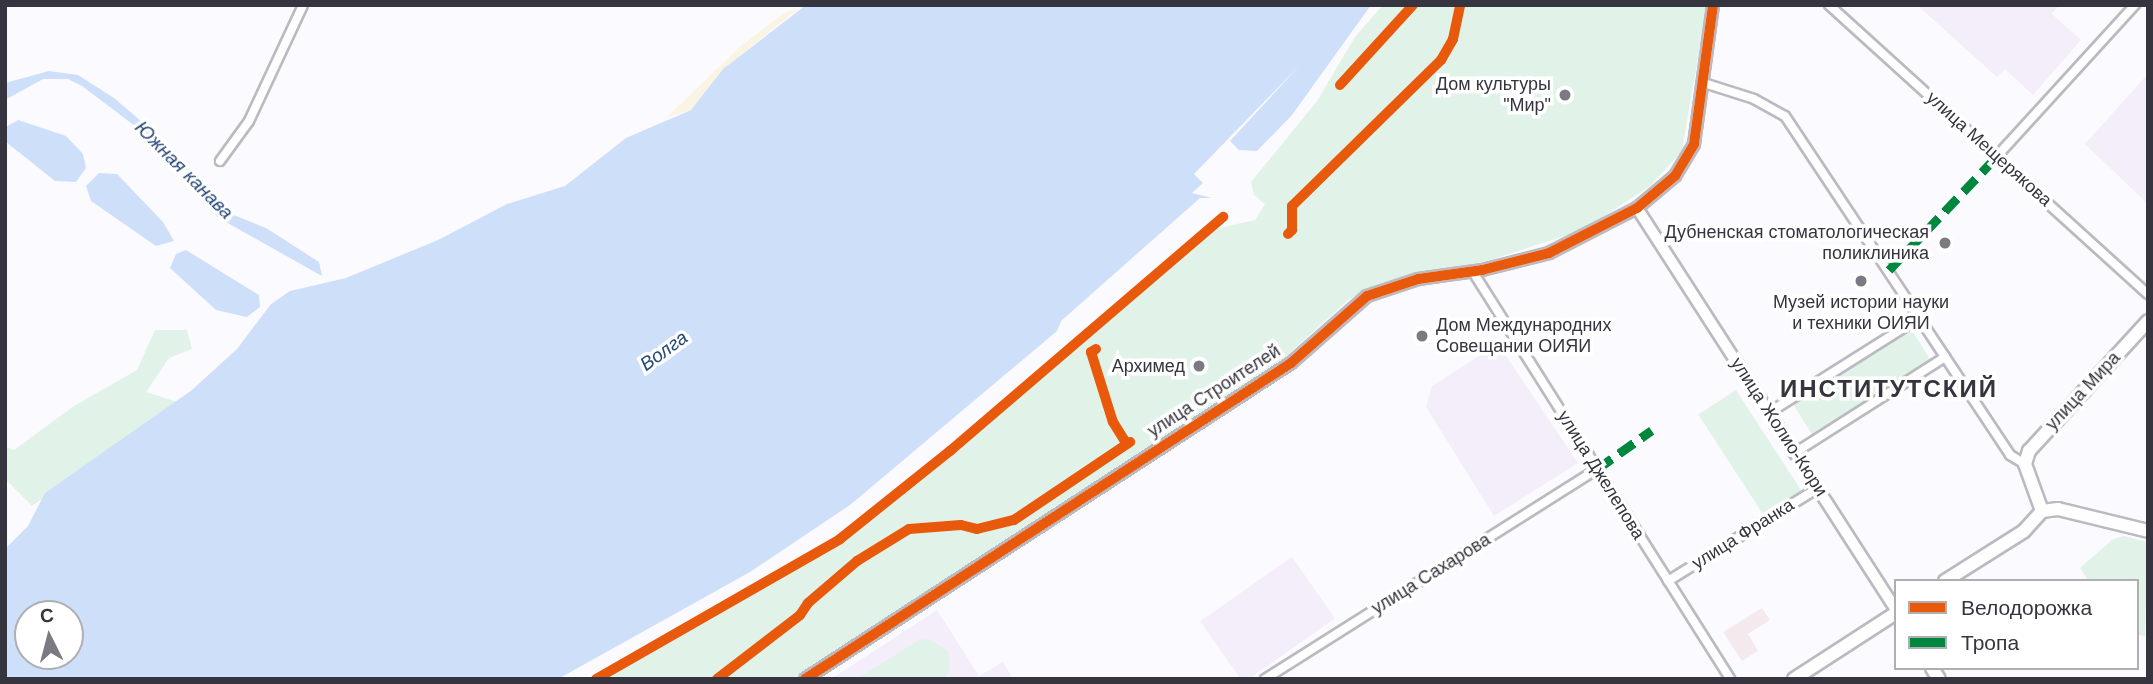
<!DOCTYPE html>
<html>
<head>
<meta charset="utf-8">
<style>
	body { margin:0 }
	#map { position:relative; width:2153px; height:684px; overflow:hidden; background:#fbfafe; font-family:Helvetica,sans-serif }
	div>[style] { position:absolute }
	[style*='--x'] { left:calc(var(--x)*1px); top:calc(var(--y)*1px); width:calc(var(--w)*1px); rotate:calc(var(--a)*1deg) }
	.commercial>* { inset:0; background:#f4eaee }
	.education>* { inset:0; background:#f3eef9; transform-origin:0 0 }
	.green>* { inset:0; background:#e1f2e9; transform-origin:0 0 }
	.sand>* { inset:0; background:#faf4e2 }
	.water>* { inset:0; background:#cedffa }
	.pier>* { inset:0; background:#fbfafe }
	.roads { filter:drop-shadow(2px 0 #bcbac1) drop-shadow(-2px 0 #bcbac1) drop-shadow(0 2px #bcbac1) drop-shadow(0 -2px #bcbac1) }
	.minor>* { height:8px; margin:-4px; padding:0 4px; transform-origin:4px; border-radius:4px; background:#fefeff }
	.tertiary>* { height:10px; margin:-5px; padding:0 5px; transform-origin:5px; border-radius:5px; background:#fefeff }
	.secondary>* { height:12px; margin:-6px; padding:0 6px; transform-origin:6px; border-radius:6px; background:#fefeff }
	.quiet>* { height:9px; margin-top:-4.5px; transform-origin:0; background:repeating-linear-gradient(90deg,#00873e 0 18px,transparent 0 27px) }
	.cycleway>* { height:10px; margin:-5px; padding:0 5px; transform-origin:5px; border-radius:5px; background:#e8590c }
	.dots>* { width:19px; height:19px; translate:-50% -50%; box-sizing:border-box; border:4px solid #fff; border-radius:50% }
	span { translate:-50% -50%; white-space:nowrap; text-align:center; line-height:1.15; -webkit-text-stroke:7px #fff; paint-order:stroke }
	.poi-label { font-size:18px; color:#36343e }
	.right { translate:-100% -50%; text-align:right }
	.left { translate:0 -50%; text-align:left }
	.street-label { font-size:18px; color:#36343e }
	.water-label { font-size:19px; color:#254876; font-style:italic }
	.district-label { font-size:24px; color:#36343e; font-weight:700; letter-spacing:2px }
	.frame { position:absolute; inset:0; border:7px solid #36343e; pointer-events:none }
	.legend { position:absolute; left:1894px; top:579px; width:245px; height:91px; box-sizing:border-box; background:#fff; border:2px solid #afaeb2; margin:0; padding:9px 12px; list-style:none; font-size:21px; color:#36343e }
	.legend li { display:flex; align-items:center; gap:14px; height:35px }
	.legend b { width:35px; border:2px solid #afaeb2 }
	.north { position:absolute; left:14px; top:600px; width:70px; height:70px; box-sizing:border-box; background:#fff; border:2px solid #afaeb2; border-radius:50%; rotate:354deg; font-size:19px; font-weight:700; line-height:28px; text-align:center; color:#36343e }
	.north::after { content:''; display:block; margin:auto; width:24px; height:32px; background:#7b7981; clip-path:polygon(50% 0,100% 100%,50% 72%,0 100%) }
</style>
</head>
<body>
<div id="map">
	<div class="commercial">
		<div style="clip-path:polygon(1762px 608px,1770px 620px,1748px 634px,1758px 651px,1742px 661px,1723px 632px)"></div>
	</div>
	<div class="education">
		<div style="clip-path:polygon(1917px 5px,2059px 5px,2052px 14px,2081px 40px,2033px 95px,2005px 69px,1997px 77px)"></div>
		<div style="clip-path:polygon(2147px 75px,2148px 76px,2148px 204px,2085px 144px)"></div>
		<div style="clip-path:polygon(1498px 344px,1578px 463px,1494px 516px,1426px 407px,1432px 386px)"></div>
		<div style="left:1292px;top:557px;width:75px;height:112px;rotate:55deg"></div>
		<div style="clip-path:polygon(937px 610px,979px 676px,1003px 662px,1013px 679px,831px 679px)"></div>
	</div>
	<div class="green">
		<div style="clip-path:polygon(1383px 5px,1707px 5px,1682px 151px,1650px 186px,1583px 230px,1487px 261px,1381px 283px,1348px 300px,1284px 358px,792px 679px,598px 679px,828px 550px,964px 442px,1210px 230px,1255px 220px,1265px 204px,1254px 195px,1251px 182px,1317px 101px,1355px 37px)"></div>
		<div style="left:1910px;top:327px;width:39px;height:140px;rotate:58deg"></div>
		<div style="clip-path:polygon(155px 330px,187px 330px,192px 349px,169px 358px,146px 392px,177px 402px,32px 506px,5px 479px,5px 447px,14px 450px,74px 406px,137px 370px)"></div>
		<div style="left:1736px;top:390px;width:121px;height:45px;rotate:57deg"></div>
		<div style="clip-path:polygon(2124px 536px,2148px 542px,2145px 636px,2137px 635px,2137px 581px,2089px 581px,2080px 568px,2113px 539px)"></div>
		<div style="clip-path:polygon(930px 639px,948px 651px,950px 668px,945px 679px,857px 679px,919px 640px)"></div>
	</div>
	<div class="sand">
		<div style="clip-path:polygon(798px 9px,723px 69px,691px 110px,667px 117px,742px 45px,784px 13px)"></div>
	</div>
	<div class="water">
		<div style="clip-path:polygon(evenodd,806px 5px,1371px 5px,1292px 115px,1257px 151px,1239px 150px,1192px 193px,1212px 198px,1200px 198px,1061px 321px,1057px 331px,850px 505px,750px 572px,558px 679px,5px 679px,5px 549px,28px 526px,45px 493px,192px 390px,237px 349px,271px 304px,290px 291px,346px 278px,438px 240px,507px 204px,565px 186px,626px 138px,691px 110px,723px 69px,806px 5px,28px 614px,70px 614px,70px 656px,28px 656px,28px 614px)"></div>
		<div style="clip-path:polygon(49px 71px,78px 75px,114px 98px,169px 145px,226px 212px,266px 228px,319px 262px,322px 276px,217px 217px,203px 190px,172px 154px,82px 86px,68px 79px,43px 79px,5px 100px,5px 83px)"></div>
		<div style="clip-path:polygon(18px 120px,66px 136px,83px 154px,86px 168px,76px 182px,55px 181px,6px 142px,6px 127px)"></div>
		<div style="clip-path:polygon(99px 173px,117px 174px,163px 222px,174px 241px,156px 246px,91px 201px,86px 186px)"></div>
		<div style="clip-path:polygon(186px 250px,259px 295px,260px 307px,247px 317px,216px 310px,170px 268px,176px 254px)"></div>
	</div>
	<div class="pier">
		<div style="clip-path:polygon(1301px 64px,1230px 141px,1239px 150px,1205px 185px,1194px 174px)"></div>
	</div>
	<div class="roads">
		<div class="minor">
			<div style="--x:1829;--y:5;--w:430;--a:42.2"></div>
			<div style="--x:1704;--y:83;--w:52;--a:17.7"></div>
			<div style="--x:1754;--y:99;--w:35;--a:29"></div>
			<div style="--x:1785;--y:116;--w:407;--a:56.4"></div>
			<div style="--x:2010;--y:455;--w:17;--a:31"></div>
			<div style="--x:1997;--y:156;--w:205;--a:-47.6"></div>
			<div style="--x:220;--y:161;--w:49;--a:-54.1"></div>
			<div style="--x:249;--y:121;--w:128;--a:-65"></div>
			<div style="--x:1473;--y:272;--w:481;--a:57.7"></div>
			<div style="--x:1770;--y:412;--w:176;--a:-32.2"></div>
			<div style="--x:1796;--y:452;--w:177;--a:-32.5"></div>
			<div style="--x:1668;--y:581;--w:176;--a:-31.8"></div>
			<div style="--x:1265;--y:679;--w:393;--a:-32.3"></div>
		</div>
		<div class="tertiary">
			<div style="--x:1637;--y:208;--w:478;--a:57.2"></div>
			<div style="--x:805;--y:679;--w:580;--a:-33.03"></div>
			<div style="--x:1291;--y:363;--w:101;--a:-41.4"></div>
			<div style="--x:1367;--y:296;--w:54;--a:-18.4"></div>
			<div style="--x:1418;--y:279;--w:65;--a:-8"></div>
			<div style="--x:1482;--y:270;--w:69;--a:-14.2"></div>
			<div style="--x:1549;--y:253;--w:99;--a:-27.1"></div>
			<div style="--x:1637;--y:208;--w:50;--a:-40.1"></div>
			<div style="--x:1675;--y:176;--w:37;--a:-59"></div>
			<div style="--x:1694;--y:144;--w:140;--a:-82.2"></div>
		</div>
		<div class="secondary">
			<div style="--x:2042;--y:511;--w:50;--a:-109.9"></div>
			<div style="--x:2025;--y:464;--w:14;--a:-73"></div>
			<div style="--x:2029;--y:451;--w:176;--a:-47.5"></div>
			<div style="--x:2042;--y:511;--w:16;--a:-7"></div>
			<div style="--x:2058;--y:509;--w:93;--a:13.7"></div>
			<div style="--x:1945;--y:581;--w:93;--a:-32.3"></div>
			<div style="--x:2024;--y:531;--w:27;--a:-48"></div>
			<div style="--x:1932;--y:668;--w:13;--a:58"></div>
			<div style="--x:1794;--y:679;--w:121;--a:-32.9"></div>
		</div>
	</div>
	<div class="quiet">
		<div style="--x:1889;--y:270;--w:157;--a:-46.5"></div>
		<div style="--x:1597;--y:469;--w:67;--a:-35.3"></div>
	</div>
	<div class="cycleway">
		<div style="--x:1340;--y:85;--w:108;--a:-47.6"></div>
		<div style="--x:1288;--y:234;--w:6;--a:-45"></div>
		<div style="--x:1292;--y:230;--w:24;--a:-90"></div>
		<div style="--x:1292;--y:206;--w:209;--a:-44.4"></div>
		<div style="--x:1441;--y:60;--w:24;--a:-60"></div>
		<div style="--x:1453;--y:39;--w:35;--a:-78"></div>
		<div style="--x:1096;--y:349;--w:6;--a:149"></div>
		<div style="--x:1091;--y:352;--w:73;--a:72.6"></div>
		<div style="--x:1113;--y:422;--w:26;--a:58"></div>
		<div style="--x:596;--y:679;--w:281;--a:-29.8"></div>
		<div style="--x:840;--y:539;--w:141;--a:-38.7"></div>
		<div style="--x:950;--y:451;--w:360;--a:-40.6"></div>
		<div style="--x:717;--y:679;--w:105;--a:-37.6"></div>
		<div style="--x:800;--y:615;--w:14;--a:-56"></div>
		<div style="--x:808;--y:603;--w:65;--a:-40.6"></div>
		<div style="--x:857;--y:561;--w:61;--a:-31.6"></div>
		<div style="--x:909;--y:529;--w:52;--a:-4.4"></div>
		<div style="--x:961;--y:525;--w:16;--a:14"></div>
		<div style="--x:977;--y:529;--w:38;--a:-14"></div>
		<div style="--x:1014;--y:520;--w:140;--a:-33.9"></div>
		<div style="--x:805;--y:679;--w:580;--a:-33.03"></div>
		<div style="--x:1291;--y:363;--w:101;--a:-41.4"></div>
		<div style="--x:1367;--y:296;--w:54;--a:-18.4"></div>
		<div style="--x:1418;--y:279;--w:65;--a:-8"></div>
		<div style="--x:1482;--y:270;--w:69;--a:-14.2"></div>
		<div style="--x:1549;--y:253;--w:99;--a:-27.1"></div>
		<div style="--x:1637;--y:208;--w:50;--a:-40.1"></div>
		<div style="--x:1675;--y:176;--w:37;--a:-59"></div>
		<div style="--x:1694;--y:144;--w:140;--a:-82.2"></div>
	</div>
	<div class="dots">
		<div style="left:1565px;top:95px;background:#7b7981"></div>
		<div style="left:1945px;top:243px;background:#7b7981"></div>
		<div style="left:1861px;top:281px;background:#7b7981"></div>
		<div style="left:1422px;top:336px;background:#7b7981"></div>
		<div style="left:1199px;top:366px;background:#7b7981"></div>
	</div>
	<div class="poi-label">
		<span class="right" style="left:1551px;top:95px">Дом культуры<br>"Мир"</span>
		<span class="right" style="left:1929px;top:243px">Дубненская стоматологическая<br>поликлиника</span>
		<span style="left:1861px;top:313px">Музей истории науки<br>и техники ОИЯИ</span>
		<span class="left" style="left:1436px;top:336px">Дом Международних<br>Совещании ОИЯИ</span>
		<span class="right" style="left:1185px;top:366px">Архимед</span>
	</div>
	<div class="street-label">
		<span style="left:1989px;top:149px;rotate:42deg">улица Мещерякова</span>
		<span style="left:1214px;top:391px;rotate:-33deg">улица Строителей</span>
		<span style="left:2083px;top:391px;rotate:-47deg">улица Мира</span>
		<span style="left:1779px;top:427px;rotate:57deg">улица Жолио-Кюри</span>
		<span style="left:1601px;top:475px;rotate:58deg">улица Джелепова</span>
		<span style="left:1743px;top:534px;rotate:-32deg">улица Франка</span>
		<span style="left:1431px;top:574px;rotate:-32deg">улица Сахарова</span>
	</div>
	<div class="water-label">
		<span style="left:184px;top:170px;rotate:45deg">Южная канава</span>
		<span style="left:664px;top:351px;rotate:-36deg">Волга</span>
	</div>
	<div class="district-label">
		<span style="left:1889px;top:389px">ИНСТИТУТСКИЙ</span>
	</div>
	<div class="frame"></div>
	<ul class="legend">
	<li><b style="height:9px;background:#e8590c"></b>Велодорожка</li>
	<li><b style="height:9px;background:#00873e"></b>Тропа</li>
	</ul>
	<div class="north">С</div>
</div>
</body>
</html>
